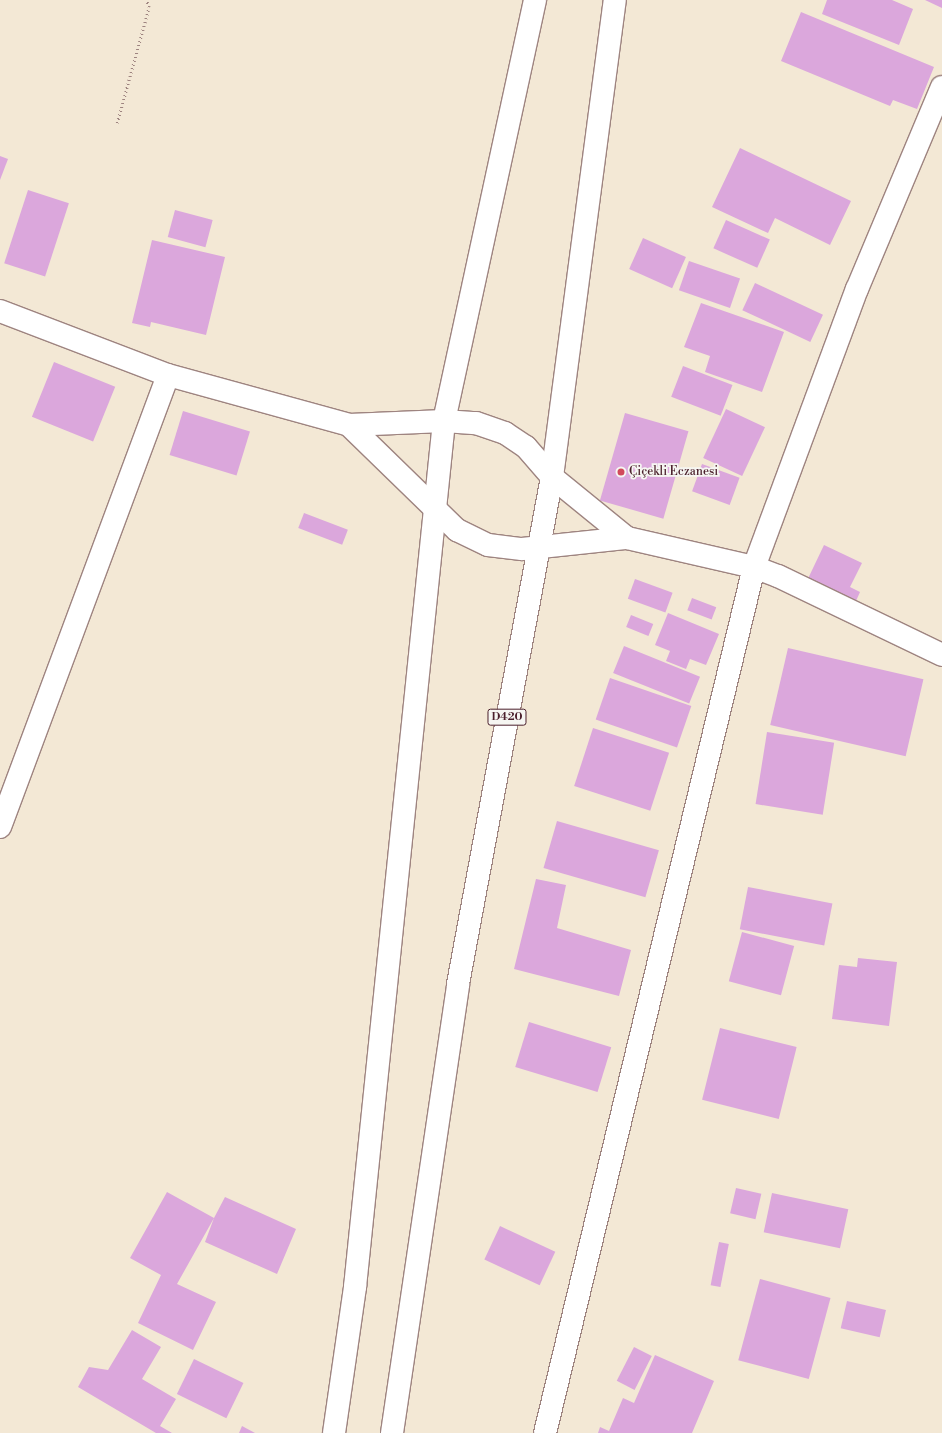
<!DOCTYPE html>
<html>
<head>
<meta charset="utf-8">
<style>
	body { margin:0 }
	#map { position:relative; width:942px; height:1433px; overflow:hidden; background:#f3e8d5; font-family:"Libre Bodoni",serif }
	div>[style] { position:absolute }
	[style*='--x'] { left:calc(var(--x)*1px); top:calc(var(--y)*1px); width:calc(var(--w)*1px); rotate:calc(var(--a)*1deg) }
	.building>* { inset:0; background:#dba7dc; transform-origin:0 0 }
	.path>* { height:2.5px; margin-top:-1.25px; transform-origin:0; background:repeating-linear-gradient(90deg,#9e8480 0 1px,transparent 0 4px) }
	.roads { filter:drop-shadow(1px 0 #9e8480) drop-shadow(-1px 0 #9e8480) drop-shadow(0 1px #9e8480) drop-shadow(0 -1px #9e8480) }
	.minor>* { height:22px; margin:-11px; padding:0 11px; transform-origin:11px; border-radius:11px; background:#fff }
	.major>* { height:22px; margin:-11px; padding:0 11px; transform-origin:11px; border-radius:11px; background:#fff }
	.dots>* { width:11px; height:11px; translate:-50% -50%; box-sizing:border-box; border:2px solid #f6f6f2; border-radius:50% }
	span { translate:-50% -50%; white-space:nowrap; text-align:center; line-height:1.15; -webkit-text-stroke:3.5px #f6f6f2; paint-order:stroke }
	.shield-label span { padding:1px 3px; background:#f6f6f2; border:1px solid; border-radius:3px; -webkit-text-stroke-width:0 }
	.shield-label { font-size:11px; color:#4a1f2b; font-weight:700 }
	.poi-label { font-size:12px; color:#4a1f2b }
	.left { translate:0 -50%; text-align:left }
</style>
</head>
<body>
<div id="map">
	<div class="building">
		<div style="clip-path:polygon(827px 0,892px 0,913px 9px,899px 45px,822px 14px)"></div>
		<div style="clip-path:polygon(925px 0,942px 0,942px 8px)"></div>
		<div style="clip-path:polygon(801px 12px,934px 67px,917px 109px,893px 100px,890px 106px,781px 61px)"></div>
		<div style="clip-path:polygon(740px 148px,851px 201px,830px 245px,775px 218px,768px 233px,712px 207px)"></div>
		<div style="clip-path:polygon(0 156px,8px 159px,0 180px)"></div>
		<div style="left:28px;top:190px;width:43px;height:77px;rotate:18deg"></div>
		<div style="left:175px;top:210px;width:39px;height:28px;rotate:15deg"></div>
		<div style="left:726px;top:220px;width:48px;height:31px;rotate:24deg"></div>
		<div style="left:643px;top:238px;width:47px;height:34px;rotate:24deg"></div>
		<div style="clip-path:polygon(152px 240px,225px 257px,206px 335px,151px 322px,150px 327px,132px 323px)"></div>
		<div style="left:689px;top:261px;width:54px;height:31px;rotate:19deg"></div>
		<div style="left:755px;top:283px;width:75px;height:30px;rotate:25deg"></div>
		<div style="clip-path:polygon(701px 303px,784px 332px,762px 392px,705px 372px,710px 356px,684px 347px)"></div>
		<div style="left:54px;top:362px;width:66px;height:59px;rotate:22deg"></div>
		<div style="left:683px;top:366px;width:53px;height:33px;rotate:21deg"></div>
		<div style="left:726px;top:409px;width:43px;height:54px;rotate:25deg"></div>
		<div style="left:183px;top:411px;width:70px;height:46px;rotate:17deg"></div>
		<div style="left:625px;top:413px;width:66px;height:91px;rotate:16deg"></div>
		<div style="left:702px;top:464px;width:40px;height:29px;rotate:20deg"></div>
		<div style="left:304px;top:513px;width:47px;height:16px;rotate:21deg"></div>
		<div style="clip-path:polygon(824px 545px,862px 563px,850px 587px,860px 592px,852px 610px,804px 587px)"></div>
		<div style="left:635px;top:579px;width:40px;height:21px;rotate:20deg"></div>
		<div style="left:692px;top:598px;width:26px;height:13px;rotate:21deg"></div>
		<div style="clip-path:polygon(668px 613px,719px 634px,706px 665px,690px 659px,686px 669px,666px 661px,670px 651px,655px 645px)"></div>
		<div style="left:631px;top:615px;width:24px;height:13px;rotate:22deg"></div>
		<div style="left:624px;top:646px;width:82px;height:29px;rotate:22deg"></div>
		<div style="left:788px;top:648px;width:139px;height:79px;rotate:13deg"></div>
		<div style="left:610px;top:678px;width:86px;height:44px;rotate:19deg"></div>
		<div style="left:593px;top:728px;width:80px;height:61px;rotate:18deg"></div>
		<div style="left:767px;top:732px;width:68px;height:73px;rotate:9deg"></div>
		<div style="left:557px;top:821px;width:106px;height:49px;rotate:16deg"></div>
		<div style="clip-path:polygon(536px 879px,566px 885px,557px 928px,631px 950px,619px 996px,514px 969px)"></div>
		<div style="left:748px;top:887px;width:86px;height:43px;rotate:11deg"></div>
		<div style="left:742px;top:932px;width:54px;height:51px;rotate:15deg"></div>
		<div style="clip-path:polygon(858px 958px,897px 962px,889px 1026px,832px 1019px,839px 965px,857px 967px)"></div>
		<div style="left:529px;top:1022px;width:86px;height:47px;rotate:17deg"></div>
		<div style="left:720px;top:1028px;width:79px;height:74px;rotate:14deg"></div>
		<div style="left:736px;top:1188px;width:26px;height:26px;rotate:13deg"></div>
		<div style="clip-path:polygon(167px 1192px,214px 1218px,225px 1197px,296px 1229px,277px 1274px,205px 1242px,214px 1218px,177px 1284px,216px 1302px,193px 1350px,138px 1323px,161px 1275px,130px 1258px)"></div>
		<div style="left:772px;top:1193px;width:78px;height:40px;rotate:12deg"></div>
		<div style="left:500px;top:1226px;width:61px;height:37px;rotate:25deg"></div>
		<div style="left:719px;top:1242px;width:10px;height:44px;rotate:11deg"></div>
		<div style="left:760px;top:1279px;width:73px;height:84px;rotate:15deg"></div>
		<div style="left:847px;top:1301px;width:40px;height:28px;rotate:13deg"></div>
		<div style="clip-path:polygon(132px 1330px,161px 1347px,142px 1379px,176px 1399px,160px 1426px,172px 1433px,156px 1433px,78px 1387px,89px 1367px,108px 1370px)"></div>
		<div style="left:634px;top:1347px;width:20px;height:38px;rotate:27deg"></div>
		<div style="clip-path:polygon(655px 1355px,714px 1381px,692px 1433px,598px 1433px,600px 1427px,609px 1431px,623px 1398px,634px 1403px)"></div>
		<div style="left:194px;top:1359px;width:55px;height:39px;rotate:26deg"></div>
		<div style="clip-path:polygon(242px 1426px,255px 1433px,239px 1433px)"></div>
	</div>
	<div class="path">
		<div style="--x:117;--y:123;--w:120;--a:-74.6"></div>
		<div style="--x:149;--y:7;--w:8;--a:-113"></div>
	</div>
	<div class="roads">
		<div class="minor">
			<div style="--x:754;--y:567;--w:26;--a:21"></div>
			<div style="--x:778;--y:576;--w:182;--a:25.7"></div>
			<div style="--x:0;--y:827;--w:482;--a:-69.6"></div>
		</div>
		<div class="major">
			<div style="--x:0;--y:311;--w:180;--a:20.9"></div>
			<div style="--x:168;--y:375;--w:188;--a:15.4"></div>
			<div style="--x:349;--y:425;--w:95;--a:-2.4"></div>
			<div style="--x:444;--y:421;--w:32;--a:4"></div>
			<div style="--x:476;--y:423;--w:31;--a:19"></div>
			<div style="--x:505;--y:433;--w:25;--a:34"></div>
			<div style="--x:526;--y:447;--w:40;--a:49"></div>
			<div style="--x:552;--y:477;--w:97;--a:39.1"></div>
			<div style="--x:349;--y:425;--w:151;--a:44.2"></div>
			<div style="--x:457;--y:530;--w:34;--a:26"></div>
			<div style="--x:488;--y:545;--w:34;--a:7"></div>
			<div style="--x:522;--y:549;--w:106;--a:-6"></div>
			<div style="--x:627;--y:538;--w:130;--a:12.9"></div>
			<div style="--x:334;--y:1433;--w:148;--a:-81.8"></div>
			<div style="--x:355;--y:1287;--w:871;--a:-84.13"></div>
			<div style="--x:444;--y:421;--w:431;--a:-77.8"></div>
			<div style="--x:392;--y:1433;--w:454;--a:-81.6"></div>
			<div style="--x:458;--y:984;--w:516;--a:-79.5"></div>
			<div style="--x:552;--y:477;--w:481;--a:-82.5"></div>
			<div style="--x:545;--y:1433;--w:891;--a:-76.43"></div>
			<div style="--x:754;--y:567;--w:296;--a:-69.7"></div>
			<div style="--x:857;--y:289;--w:219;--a:-67.2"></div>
		</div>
	</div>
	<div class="dots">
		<div style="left:621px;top:472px;background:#d1495b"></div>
	</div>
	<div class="shield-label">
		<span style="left:507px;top:717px">D420</span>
	</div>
	<div class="poi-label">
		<span class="left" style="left:629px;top:472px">Çiçekli Eczanesi</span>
	</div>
</div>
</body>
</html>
